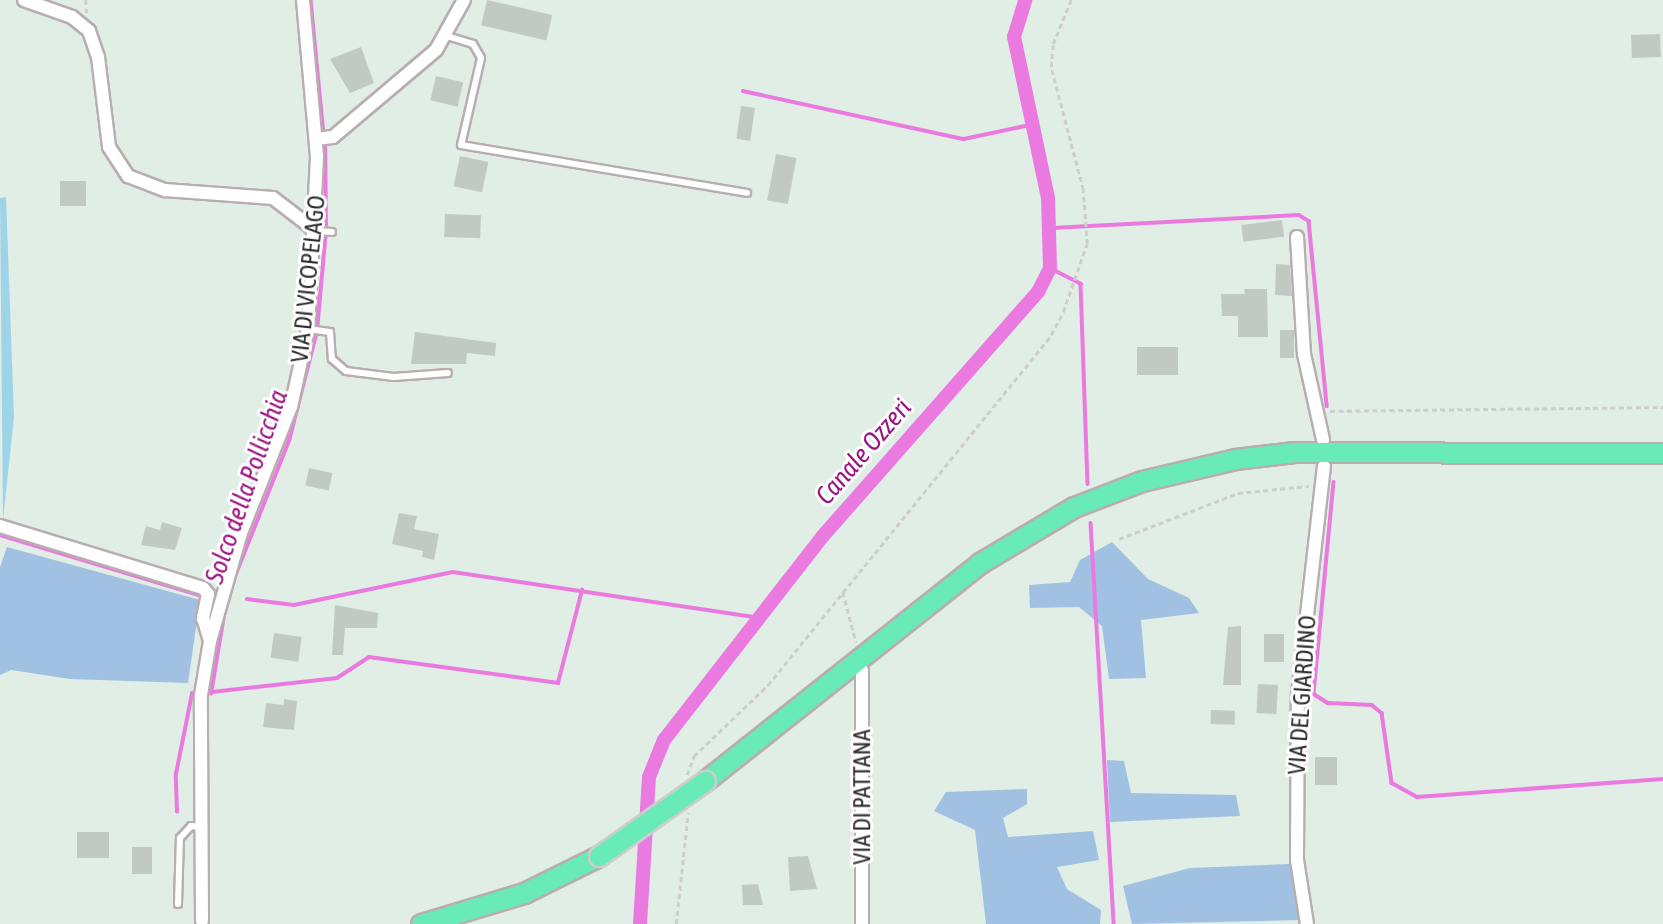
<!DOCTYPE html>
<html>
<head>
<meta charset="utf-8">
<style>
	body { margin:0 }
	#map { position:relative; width:1663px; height:924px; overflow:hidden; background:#e1eee6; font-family:"Asap Condensed",sans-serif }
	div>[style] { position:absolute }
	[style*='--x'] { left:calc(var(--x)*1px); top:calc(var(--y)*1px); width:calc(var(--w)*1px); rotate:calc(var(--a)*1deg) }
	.green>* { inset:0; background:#a0c1e1 }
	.pitch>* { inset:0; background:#9dd4e8 }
	.stream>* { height:3.5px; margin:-1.75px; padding:0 1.75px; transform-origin:1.75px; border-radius:1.75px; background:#ea7adf }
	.canal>* { height:14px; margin:-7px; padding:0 7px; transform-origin:7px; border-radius:7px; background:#ea7adf }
	.building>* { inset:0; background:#c0cac3; transform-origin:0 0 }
	.path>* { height:2.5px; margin-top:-1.25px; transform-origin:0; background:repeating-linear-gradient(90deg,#cdcdcd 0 5px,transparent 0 8.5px) }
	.roads { filter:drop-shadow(2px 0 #b9adb1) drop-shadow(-2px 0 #b9adb1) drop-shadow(0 2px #b9adb1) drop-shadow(0 -2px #b9adb1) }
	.service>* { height:6px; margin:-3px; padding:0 3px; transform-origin:3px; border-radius:3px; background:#fff }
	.minor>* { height:12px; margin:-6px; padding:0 6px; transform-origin:6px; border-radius:6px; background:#fff }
	.primary>* { height:19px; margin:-9.5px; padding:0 9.5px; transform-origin:9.5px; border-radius:9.5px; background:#68ebb7 }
	.bridges { filter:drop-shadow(2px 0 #cdcdcd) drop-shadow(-2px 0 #cdcdcd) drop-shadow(0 2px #cdcdcd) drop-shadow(0 -2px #cdcdcd) }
	.primary-bridge>* { height:19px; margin:-9.5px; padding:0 9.5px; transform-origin:9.5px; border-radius:9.5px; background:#68ebb7 }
	span { translate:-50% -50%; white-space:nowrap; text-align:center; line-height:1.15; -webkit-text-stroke:6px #fff; paint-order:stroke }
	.street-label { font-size:24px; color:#2d2d2d }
	.water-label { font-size:26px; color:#9b1483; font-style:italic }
</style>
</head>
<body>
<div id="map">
	<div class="green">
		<div style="clip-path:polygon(1112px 542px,1148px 579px,1189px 598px,1199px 613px,1141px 620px,1146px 678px,1109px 679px,1102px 626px,1079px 607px,1030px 608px,1029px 585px,1070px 582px,1080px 560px)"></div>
		<div style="clip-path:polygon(7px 547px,200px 600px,188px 683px,70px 679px,11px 670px,0 675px,0 567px)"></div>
		<div style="clip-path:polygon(1107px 760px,1124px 761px,1131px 793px,1236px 795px,1240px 816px,1110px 822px)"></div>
		<div style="clip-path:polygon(1027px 789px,1027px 804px,1003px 818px,1008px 837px,1093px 831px,1099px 860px,1057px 867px,1067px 889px,1101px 910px,1100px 924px,986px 924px,975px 830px,934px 811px,946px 792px)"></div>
		<div style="clip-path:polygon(1290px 864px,1300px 920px,1132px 924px,1123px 886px,1190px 868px)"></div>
	</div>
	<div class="pitch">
		<div style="clip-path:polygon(6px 197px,14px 417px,3px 520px,0 198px)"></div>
	</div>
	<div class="stream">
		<div style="--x:311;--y:0;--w:136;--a:84.5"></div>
		<div style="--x:743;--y:91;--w:226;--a:12.3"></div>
		<div style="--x:964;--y:139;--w:67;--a:-12"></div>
		<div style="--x:1052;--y:228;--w:247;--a:-3"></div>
		<div style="--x:1299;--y:215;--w:12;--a:31"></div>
		<div style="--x:1309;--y:221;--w:186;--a:84.4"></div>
		<div style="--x:1050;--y:268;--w:35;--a:27"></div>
		<div style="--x:1081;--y:284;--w:200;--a:88"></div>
		<div style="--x:1334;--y:482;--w:213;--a:95.4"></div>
		<div style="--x:1314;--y:694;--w:17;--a:33"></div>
		<div style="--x:1328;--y:703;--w:44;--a:2.6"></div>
		<div style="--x:1372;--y:705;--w:13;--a:39"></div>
		<div style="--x:1382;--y:713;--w:71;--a:81.9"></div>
		<div style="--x:1392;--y:783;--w:29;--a:29"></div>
		<div style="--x:1417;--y:797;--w:247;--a:-4.2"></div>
		<div style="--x:1091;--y:523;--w:402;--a:86.7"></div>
		<div style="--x:0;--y:535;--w:211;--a:16.8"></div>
		<div style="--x:234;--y:579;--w:149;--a:-68.3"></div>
		<div style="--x:289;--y:441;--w:114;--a:-75.7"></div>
		<div style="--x:317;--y:331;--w:100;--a:-84.9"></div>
		<div style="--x:326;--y:231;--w:89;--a:-90.6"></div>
		<div style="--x:247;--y:599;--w:47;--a:7.3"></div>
		<div style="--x:294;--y:605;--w:162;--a:-11.7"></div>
		<div style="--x:453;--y:572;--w:309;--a:8.5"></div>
		<div style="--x:212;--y:692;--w:126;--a:-6.4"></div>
		<div style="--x:337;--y:678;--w:38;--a:-33"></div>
		<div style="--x:369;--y:657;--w:191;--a:7.8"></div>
		<div style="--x:558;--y:683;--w:96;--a:-75.5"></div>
		<div style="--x:211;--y:694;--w:86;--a:-80.6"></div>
		<div style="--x:177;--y:812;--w:38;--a:-92"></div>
		<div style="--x:176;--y:774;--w:82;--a:-78.7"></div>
	</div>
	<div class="canal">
		<div style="--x:640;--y:924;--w:147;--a:-86.5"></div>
		<div style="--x:649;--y:777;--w:40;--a:-68"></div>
		<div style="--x:664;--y:740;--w:257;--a:-52.1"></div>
		<div style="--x:822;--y:537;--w:327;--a:-48.6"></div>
		<div style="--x:1038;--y:292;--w:27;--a:-63"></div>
		<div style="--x:1050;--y:268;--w:70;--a:-91.6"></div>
		<div style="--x:1048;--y:198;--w:165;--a:-101.9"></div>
		<div style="--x:1014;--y:37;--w:39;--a:-73"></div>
	</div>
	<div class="building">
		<div style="left:487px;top:0;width:67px;height:26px;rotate:13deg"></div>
		<div style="left:1660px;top:34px;width:23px;height:29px;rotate:88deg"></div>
		<div style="clip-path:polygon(361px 47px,374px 83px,350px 93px,330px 59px)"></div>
		<div style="left:436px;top:76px;width:28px;height:25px;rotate:13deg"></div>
		<div style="left:741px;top:106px;width:14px;height:33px;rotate:8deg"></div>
		<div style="left:776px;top:154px;width:21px;height:47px;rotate:11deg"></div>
		<div style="left:460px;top:156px;width:29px;height:31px;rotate:12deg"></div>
		<div style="left:86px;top:181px;width:25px;height:26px;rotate:90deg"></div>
		<div style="left:445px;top:214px;width:36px;height:23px;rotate:2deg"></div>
		<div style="left:1282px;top:220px;width:17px;height:41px;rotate:83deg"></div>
		<div style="clip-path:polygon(1276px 264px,1290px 265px,1292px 296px,1275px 295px)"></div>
		<div style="clip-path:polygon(1244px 289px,1267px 289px,1268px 337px,1238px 337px,1238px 316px,1222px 316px,1221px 294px,1245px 294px)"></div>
		<div style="left:1280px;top:330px;width:14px;height:28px"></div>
		<div style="clip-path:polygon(415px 332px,496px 343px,495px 356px,467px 353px,466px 364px,411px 364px)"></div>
		<div style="left:1137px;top:347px;width:41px;height:28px"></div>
		<div style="left:309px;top:468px;width:24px;height:18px;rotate:12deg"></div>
		<div style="clip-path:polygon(399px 513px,417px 516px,414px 529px,439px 534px,434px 560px,422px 557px,423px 551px,392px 544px)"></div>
		<div style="clip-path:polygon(162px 522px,182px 528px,175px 550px,141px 545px,146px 526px,160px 530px)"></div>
		<div style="clip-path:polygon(335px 605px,378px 613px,377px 628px,345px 628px,343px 655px,332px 655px)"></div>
		<div style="clip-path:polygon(1241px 626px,1241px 685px,1223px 685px,1228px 627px)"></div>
		<div style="left:274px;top:633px;width:28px;height:25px;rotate:8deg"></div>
		<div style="left:1264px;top:634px;width:20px;height:28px"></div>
		<div style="left:1258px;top:684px;width:20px;height:29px;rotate:3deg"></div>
		<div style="clip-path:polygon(284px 699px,297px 701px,294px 730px,263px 727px,266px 703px,284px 705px)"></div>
		<div style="left:1211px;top:710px;width:24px;height:14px;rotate:2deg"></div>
		<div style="left:1315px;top:757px;width:22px;height:28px"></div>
		<div style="left:77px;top:832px;width:32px;height:26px"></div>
		<div style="left:132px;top:847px;width:20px;height:27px"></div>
		<div style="clip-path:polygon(808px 856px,817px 889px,790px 891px,788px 857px)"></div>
		<div style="clip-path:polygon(758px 884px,763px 905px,743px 905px,742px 885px)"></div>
	</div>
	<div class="path">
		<div style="--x:86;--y:0;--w:13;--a:86"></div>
		<div style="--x:1330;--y:411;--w:333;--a:-0.7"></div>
		<div style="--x:1119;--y:539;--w:128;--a:-21.1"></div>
		<div style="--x:1238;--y:493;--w:71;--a:-5.6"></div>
		<div style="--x:843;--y:592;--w:52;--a:75.4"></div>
		<div style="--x:687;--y:775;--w:20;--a:-70"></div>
		<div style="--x:694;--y:756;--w:103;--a:-43.8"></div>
		<div style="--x:768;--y:685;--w:450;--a:-51"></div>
		<div style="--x:1051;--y:335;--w:26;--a:-62"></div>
		<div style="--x:1063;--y:312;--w:72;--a:-70.6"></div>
		<div style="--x:1087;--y:244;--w:54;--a:-94.2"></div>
		<div style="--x:1083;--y:190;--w:127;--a:-104.6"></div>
		<div style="--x:1051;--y:67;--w:23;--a:-85"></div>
		<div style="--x:1053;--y:44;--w:48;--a:-67.8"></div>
		<div style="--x:676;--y:924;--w:112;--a:-83.8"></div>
	</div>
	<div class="roads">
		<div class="service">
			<div style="--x:447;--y:36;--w:27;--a:17"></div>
			<div style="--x:473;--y:44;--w:16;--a:60"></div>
			<div style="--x:481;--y:58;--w:89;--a:102.9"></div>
			<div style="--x:461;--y:145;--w:290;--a:9.5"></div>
			<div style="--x:317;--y:231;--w:15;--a:4"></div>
			<div style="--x:308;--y:329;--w:22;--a:8"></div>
			<div style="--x:330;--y:332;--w:27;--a:86"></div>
			<div style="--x:332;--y:359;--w:18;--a:41"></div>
			<div style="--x:346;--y:371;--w:48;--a:7.1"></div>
			<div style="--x:394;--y:377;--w:54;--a:-4.2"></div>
			<div style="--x:178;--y:904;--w:66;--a:-88.3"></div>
			<div style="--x:180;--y:838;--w:16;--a:-47"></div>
			<div style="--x:191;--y:826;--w:10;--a:6"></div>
		</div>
		<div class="minor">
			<div style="--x:24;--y:0;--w:51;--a:19.5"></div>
			<div style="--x:72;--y:17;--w:22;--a:39"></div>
			<div style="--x:89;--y:31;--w:28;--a:71"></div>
			<div style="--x:98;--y:57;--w:91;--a:83"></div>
			<div style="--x:109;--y:147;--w:35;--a:57"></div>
			<div style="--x:128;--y:176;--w:40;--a:21"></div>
			<div style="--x:165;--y:190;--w:108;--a:4.2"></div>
			<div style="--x:273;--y:198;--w:54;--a:37.5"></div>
			<div style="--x:316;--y:139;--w:17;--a:-7"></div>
			<div style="--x:333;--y:137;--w:135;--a:-40.2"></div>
			<div style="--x:436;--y:50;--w:57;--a:-60.8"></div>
			<div style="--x:1297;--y:237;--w:117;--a:86.6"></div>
			<div style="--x:1304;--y:354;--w:88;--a:77.5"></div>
			<div style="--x:0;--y:526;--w:212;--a:17"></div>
			<div style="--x:203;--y:588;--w:8;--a:50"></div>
			<div style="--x:208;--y:594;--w:25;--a:102"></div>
			<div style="--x:203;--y:618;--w:24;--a:73"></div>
			<div style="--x:202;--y:921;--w:226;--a:-90.3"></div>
			<div style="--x:201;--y:695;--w:55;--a:-80.5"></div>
			<div style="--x:210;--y:641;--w:112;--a:-74"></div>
			<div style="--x:241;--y:533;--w:136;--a:-68.4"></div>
			<div style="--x:291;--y:407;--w:80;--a:-77.7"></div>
			<div style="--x:308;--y:329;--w:172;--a:-87"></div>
			<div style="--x:317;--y:157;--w:158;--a:-95.1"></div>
			<div style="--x:862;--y:924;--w:254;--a:-90"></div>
			<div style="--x:1307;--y:924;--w:65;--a:-98.9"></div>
			<div style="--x:1297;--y:860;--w:166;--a:-89.7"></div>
			<div style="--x:1298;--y:694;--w:229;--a:-83.5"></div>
		</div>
		<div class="primary">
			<div style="--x:705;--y:781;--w:351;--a:-38.4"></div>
			<div style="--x:980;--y:563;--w:109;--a:-30.8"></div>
			<div style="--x:1074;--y:507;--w:73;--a:-20.9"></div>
			<div style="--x:1142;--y:481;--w:96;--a:-13.3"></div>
			<div style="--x:1235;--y:459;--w:60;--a:-6.7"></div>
			<div style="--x:1295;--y:452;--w:368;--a:0.2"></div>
			<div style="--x:421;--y:924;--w:108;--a:-16.8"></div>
			<div style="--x:524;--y:893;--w:84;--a:-26.3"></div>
		</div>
	</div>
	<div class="bridges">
		<div class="primary-bridge">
			<div style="--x:599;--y:856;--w:130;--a:-35.3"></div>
		</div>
	</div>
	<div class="street-label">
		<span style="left:308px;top:279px;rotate:-84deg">VIA DI VICOPELAGO</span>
		<span style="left:1302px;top:695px;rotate:-86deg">VIA DEL GIARDINO</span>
		<span style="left:862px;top:797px;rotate:-90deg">VIA DI PATTANA</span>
	</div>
	<div class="water-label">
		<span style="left:864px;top:452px;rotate:-49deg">Canale Ozzeri</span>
		<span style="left:247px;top:487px;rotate:-71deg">Solco della Pollicchia</span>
	</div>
</div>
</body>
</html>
